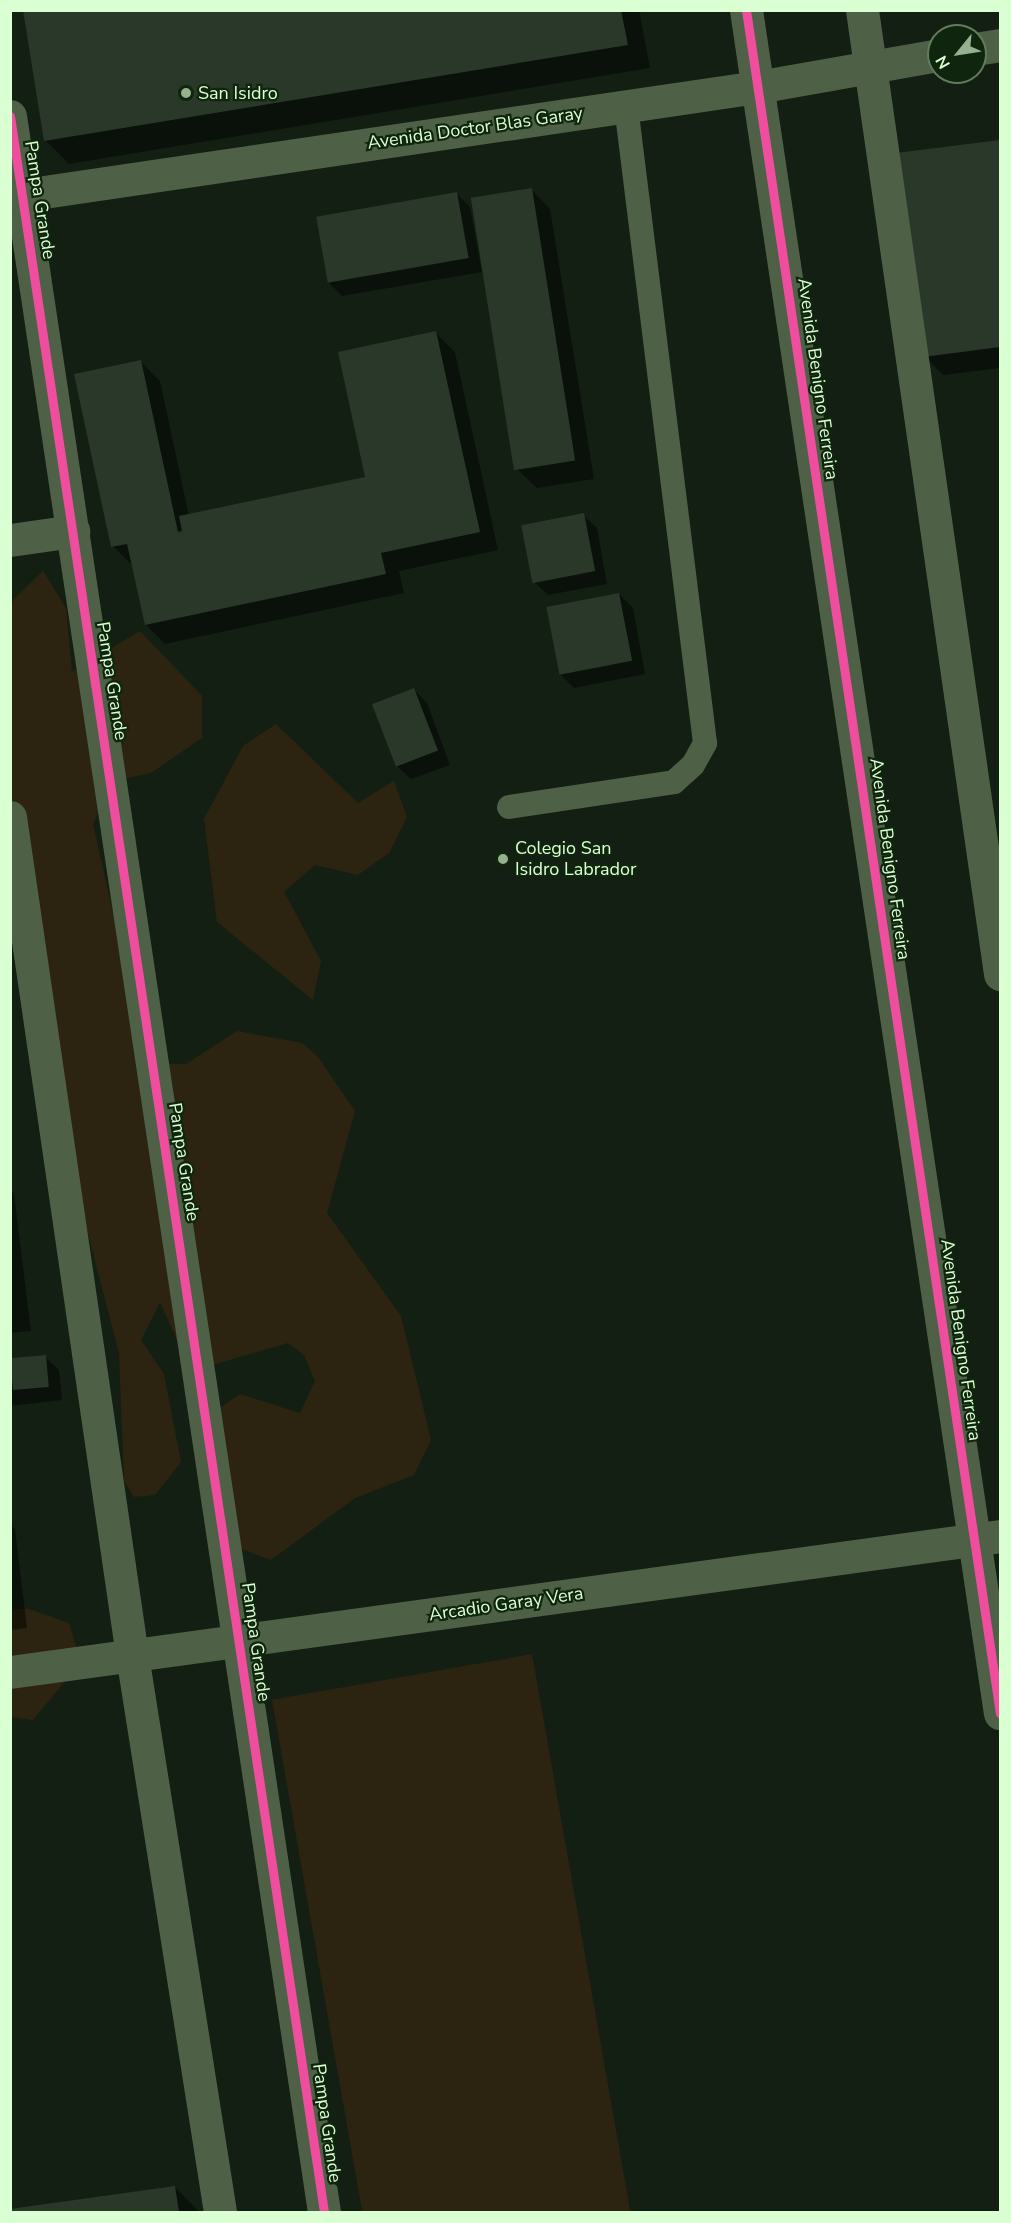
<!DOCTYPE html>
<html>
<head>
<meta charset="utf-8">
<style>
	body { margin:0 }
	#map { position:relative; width:1011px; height:2223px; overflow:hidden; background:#141f13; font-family:"Nunito Sans",sans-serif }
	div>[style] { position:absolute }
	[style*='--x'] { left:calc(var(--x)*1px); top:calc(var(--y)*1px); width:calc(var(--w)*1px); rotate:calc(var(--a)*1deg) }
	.green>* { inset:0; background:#2c2410; transform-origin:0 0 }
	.shadow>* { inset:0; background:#0007 }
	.building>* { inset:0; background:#293828; transform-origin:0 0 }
	.service>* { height:24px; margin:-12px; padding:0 12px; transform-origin:12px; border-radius:12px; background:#4e6147 }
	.minor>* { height:33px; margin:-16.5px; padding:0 16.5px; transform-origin:16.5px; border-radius:16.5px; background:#4e6147 }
	.tertiary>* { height:33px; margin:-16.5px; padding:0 16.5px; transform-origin:16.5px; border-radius:16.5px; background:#4e6147 }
	.cycleway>* { height:9px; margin:-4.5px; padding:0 4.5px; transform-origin:4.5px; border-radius:4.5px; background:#ef4d9e }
	.dots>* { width:16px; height:16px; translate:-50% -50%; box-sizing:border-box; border:3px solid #10250d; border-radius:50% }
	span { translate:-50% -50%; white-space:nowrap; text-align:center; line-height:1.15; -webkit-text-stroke:4.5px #10250d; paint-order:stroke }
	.poi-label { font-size:18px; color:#daffd2 }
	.left { translate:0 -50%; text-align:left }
	.street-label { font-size:18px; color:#daffd2 }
	.frame { position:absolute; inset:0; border:12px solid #daffd2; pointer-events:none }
	.north { position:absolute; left:927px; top:24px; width:60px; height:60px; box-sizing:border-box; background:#10250d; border:2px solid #617c5c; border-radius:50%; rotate:240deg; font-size:16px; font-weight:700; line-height:24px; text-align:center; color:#daffd2 }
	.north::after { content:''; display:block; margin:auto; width:21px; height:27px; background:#95b18f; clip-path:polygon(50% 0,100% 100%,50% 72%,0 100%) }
</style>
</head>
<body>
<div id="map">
	<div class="green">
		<div style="clip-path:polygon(43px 571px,66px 608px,72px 672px,140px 631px,202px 696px,202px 738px,151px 773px,113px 781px,93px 824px,147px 1063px,186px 1064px,237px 1031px,302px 1043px,318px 1057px,355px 1111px,327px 1213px,401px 1316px,431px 1440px,414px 1475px,355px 1498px,271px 1560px,232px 1545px,209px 1416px,240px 1394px,300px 1413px,315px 1381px,304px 1355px,288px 1343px,191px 1371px,160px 1302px,141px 1340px,164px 1374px,181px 1462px,155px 1495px,134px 1497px,124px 1481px,119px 1353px,48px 1080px,11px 873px,10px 607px,14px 599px)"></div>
		<div style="clip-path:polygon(276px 724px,358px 803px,394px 781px,407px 817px,389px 853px,358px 875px,315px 865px,284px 892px,321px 961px,313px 1000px,217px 922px,204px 819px,243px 746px)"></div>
		<div style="clip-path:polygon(11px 1609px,29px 1609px,69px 1623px,81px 1662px,33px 1720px,11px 1717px)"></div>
		<div style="left:532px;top:1654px;width:566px;height:264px;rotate:80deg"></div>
	</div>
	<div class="shadow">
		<div style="clip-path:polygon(24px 10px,639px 10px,650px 68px,69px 164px,45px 140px)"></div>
		<div style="clip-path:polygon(1000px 142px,1000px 368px,943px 375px,924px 356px,898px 155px)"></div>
		<div style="clip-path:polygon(531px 189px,550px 209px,594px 479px,537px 488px,517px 469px)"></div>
		<div style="clip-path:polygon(457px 194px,470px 207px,482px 272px,342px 296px,329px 283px)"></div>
		<div style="clip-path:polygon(436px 333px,455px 352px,498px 550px,399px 571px,404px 593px,165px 644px,146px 625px,132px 565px,113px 546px,141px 362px,160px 381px,189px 516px,367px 478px)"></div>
		<div style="clip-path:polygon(583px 515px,597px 528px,607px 584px,548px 595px,534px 582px)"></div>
		<div style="clip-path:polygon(619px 594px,633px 608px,645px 674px,574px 688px,560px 674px)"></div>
		<div style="clip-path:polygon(413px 689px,427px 703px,450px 765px,411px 779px,397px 766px)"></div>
		<div style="clip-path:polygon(10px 1190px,14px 1194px,31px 1331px,10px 1333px)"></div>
		<div style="clip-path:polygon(45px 1357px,59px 1370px,62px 1400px,10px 1406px,10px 1361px)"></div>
		<div style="clip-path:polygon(10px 1524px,15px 1529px,27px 1628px,10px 1630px)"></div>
		<div style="clip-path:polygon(175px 2187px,199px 2212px,10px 2212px,10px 2210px)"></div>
	</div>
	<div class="building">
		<div style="clip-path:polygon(23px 10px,621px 10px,628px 45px,44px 141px)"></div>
		<div style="clip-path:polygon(1000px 140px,1000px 347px,923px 357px,896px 153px)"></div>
		<div style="left:532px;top:188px;width:276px;height:62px;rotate:81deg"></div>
		<div style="left:457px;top:192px;width:67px;height:143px;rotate:80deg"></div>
		<div style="clip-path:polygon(436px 331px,480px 532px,381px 553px,386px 574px,145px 625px,127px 544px,111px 547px,74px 374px,141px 360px,178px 532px,182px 531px,179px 516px,365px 477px,338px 352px)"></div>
		<div style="left:584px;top:513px;width:59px;height:64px;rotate:79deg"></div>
		<div style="left:619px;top:593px;width:69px;height:74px;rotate:79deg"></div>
		<div style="left:414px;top:688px;width:67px;height:45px;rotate:69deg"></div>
		<div style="left:46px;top:1355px;width:32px;height:36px;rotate:85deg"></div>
		<div style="clip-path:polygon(175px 2186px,179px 2212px,10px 2212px,10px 2209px)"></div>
	</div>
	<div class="service">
		<div style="--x:509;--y:807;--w:167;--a:-8.6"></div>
		<div style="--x:674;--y:782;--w:25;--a:-42"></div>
		<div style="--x:693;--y:765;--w:25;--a:-61"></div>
		<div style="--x:705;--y:743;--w:642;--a:-97.07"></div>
	</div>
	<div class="minor">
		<div style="--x:746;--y:10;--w:1722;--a:81.52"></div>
		<div style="--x:862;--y:10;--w:974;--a:81.85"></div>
		<div style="--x:10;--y:116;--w:2119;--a:81.48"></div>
		<div style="--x:10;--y:540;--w:64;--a:-8.1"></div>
		<div style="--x:10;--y:817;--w:847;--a:81.72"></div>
		<div style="--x:132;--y:1655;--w:564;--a:81.02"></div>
		<div style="--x:10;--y:1672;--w:999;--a:-7.82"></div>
	</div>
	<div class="tertiary">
		<div style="--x:975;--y:49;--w:25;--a:-9"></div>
		<div style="--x:10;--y:197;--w:755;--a:-8.38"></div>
		<div style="--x:757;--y:87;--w:185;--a:-10"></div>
	</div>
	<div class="cycleway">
		<div style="--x:746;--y:10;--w:1722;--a:81.52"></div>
		<div style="--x:10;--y:116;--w:2119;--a:81.48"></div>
	</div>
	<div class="dots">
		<div style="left:186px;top:93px;background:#95b18f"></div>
		<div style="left:503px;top:859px;background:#95b18f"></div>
	</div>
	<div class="poi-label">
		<span class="left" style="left:198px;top:93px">San Isidro</span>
		<span class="left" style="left:515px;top:859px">Colegio San<br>Isidro Labrador</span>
	</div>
	<div class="street-label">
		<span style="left:475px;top:128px;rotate:-8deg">Avenida Doctor Blas Garay</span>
		<span style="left:40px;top:200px;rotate:81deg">Pampa Grande</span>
		<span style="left:818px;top:379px;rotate:82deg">Avenida Benigno Ferreira</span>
		<span style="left:112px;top:681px;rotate:81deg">Pampa Grande</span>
		<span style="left:890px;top:859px;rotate:82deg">Avenida Benigno Ferreira</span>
		<span style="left:184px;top:1162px;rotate:81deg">Pampa Grande</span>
		<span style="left:961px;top:1340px;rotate:82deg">Avenida Benigno Ferreira</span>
		<span style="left:506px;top:1604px;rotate:-8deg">Arcadio Garay Vera</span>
		<span style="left:256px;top:1642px;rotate:82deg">Pampa Grande</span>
		<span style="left:327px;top:2123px;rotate:82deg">Pampa Grande</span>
	</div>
	<div class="frame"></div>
	<div class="north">N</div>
</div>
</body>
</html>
